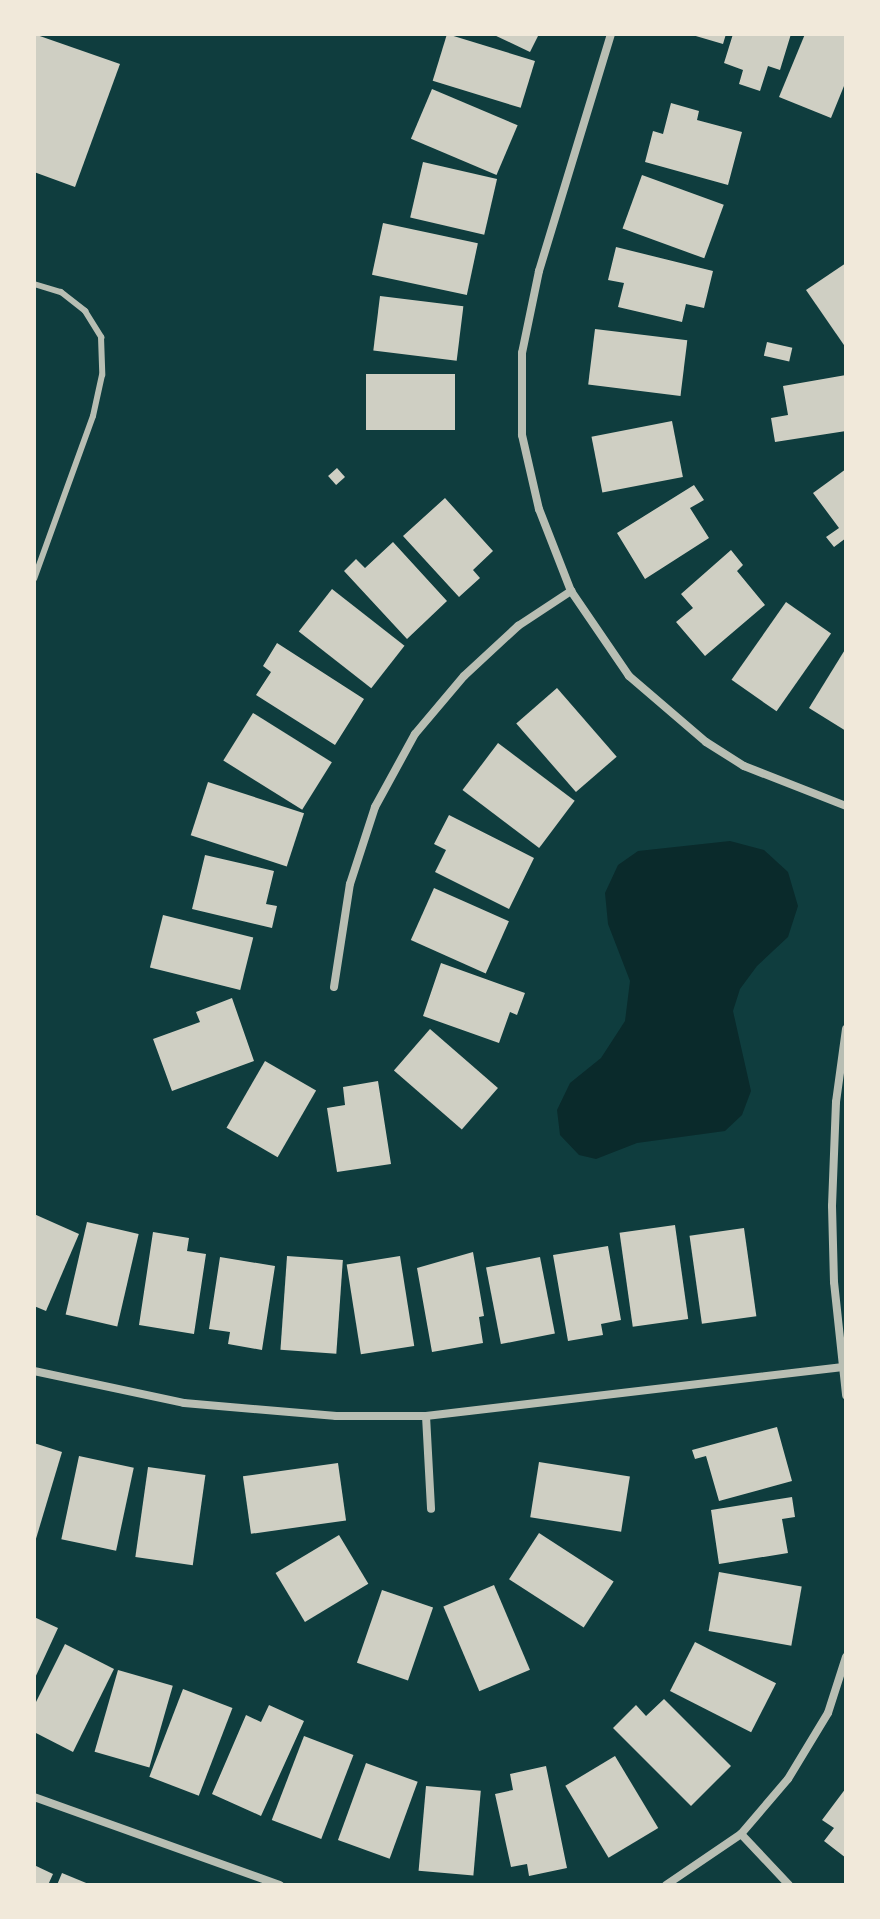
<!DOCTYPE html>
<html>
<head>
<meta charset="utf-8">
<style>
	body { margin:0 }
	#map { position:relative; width:880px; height:1919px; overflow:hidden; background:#0f3d3e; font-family:Lora,serif }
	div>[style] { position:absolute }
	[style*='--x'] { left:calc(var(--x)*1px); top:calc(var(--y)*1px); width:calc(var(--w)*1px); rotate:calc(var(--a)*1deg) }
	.water>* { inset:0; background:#0a2a2b }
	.building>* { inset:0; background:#cfcfc3; transform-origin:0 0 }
	.service>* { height:6px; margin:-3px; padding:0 3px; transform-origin:3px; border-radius:3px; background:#b8beb3 }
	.minor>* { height:8px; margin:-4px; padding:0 4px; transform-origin:4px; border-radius:4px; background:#b8beb3 }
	span { translate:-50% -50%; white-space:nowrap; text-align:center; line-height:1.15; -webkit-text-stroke:8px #f1e9da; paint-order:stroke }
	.frame { position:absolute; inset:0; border:36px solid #f1e9da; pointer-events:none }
</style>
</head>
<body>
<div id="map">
	<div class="water">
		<div style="clip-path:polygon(730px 841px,764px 850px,788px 872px,798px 906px,788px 937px,757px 966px,740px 989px,733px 1011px,751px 1091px,742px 1115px,725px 1131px,637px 1143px,596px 1159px,579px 1155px,560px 1135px,557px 1110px,570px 1083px,601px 1058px,625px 1021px,630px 981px,608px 924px,605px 893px,618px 865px,638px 851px)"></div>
	</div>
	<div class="building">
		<div style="clip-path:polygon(34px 34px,120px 64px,75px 187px,34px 172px)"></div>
		<div style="left:447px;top:34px;width:92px;height:49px;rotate:17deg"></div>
		<div style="clip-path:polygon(492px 34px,539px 34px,530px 52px)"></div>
		<div style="clip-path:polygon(689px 34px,726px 34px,723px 44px)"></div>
		<div style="clip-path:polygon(733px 34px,791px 34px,780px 70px,768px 66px,760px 91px,739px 84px,743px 70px,724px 63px)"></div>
		<div style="clip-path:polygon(805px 34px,846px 34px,846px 81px,831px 118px,779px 97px)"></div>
		<div style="left:432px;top:89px;width:93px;height:54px;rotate:23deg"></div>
		<div style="clip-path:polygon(671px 103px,699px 111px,697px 120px,742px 132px,728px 185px,645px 162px,653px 131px,663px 134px)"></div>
		<div style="left:423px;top:162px;width:76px;height:57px;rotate:13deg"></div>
		<div style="left:642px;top:175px;width:87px;height:57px;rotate:20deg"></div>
		<div style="left:383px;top:223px;width:97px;height:53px;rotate:12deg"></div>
		<div style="clip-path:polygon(616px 247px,713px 271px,704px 308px,686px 304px,682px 322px,618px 307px,624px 283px,608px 280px)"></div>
		<div style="clip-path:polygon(846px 263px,846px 348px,806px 290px)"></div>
		<div style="left:380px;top:296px;width:84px;height:55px;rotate:7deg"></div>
		<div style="left:595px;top:329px;width:93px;height:56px;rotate:7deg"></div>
		<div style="left:767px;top:342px;width:26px;height:14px;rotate:13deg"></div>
		<div style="left:366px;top:374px;width:89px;height:56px"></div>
		<div style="clip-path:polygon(846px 375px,846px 431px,775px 442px,771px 418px,788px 415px,783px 386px)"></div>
		<div style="left:672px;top:421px;width:57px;height:82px;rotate:79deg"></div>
		<div style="left:337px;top:468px;width:12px;height:12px;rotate:48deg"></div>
		<div style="clip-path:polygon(846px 469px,846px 538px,834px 547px,826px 537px,839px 528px,813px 493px)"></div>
		<div style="clip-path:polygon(694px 485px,704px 500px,690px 508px,709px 538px,645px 579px,617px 533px)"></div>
		<div style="clip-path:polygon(445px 498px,493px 551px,473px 570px,480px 578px,459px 597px,403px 536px)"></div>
		<div style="clip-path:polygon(393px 542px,447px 601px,407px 639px,344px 571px,356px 559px,365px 568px)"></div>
		<div style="clip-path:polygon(731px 550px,743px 565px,737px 571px,765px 605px,705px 656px,676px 622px,693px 608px,681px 594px)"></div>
		<div style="left:332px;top:589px;width:92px;height:54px;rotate:38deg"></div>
		<div style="left:786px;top:602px;width:55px;height:95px;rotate:35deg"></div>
		<div style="clip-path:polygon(277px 643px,364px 699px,335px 745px,256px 695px,271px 672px,263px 666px)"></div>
		<div style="clip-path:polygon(846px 648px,846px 731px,809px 708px)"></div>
		<div style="left:557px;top:688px;width:91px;height:54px;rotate:49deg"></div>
		<div style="left:253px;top:713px;width:93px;height:56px;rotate:32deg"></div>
		<div style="left:498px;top:743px;width:96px;height:59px;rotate:37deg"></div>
		<div style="left:208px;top:782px;width:101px;height:56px;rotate:18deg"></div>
		<div style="clip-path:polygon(449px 815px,534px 858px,509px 909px,435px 872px,446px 850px,434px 844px)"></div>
		<div style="clip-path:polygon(205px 855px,274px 871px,266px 904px,277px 906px,272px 928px,192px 909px)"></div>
		<div style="left:434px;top:888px;width:82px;height:57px;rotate:24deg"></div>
		<div style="left:163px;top:915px;width:93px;height:54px;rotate:14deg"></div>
		<div style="clip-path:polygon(441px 963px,525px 993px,517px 1015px,510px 1012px,499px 1043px,423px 1016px)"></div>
		<div style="clip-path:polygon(232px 998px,254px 1061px,172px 1091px,153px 1039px,200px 1022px,196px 1012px)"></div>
		<div style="left:430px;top:1029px;width:90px;height:55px;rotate:41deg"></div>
		<div style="left:265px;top:1061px;width:59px;height:77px;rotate:30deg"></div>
		<div style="clip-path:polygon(378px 1081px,391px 1164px,337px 1172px,327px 1108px,345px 1105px,343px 1087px)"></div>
		<div style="clip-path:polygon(34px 1214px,79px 1234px,46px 1311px,34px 1306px)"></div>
		<div style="left:87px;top:1222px;width:53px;height:95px;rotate:13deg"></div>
		<div style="left:675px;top:1225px;width:95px;height:56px;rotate:82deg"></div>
		<div style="left:744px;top:1228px;width:89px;height:55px;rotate:82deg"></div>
		<div style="clip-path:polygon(153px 1232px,189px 1238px,187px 1251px,206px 1254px,194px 1334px,139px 1325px)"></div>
		<div style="clip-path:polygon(608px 1246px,621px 1320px,601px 1324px,603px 1335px,568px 1341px,553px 1255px)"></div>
		<div style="clip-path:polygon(473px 1252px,484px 1316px,479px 1317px,483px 1343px,432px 1352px,417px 1268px)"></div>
		<div style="left:287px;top:1256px;width:56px;height:94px;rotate:4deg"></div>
		<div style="left:400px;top:1256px;width:91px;height:54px;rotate:81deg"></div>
		<div style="clip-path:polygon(220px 1257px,275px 1266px,262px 1350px,228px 1344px,230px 1332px,209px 1329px)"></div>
		<div style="left:540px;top:1257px;width:78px;height:55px;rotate:79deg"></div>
		<div style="clip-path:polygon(777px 1427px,792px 1481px,719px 1501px,706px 1456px,695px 1459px,692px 1450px)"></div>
		<div style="clip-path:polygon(34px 1443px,62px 1452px,35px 1542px,34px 1542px)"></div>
		<div style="left:79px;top:1456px;width:56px;height:85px;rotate:12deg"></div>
		<div style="left:539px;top:1462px;width:92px;height:56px;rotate:9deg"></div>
		<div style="left:338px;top:1463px;width:58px;height:96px;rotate:82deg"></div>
		<div style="left:148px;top:1467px;width:58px;height:91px;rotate:8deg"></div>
		<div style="clip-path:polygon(792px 1497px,795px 1517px,782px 1519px,788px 1553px,719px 1564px,711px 1510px)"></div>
		<div style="left:539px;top:1533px;width:89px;height:55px;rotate:33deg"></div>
		<div style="left:339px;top:1535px;width:57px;height:74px;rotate:59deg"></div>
		<div style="left:719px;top:1572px;width:84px;height:60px;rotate:10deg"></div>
		<div style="left:494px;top:1585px;width:92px;height:55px;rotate:67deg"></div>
		<div style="left:382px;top:1590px;width:54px;height:77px;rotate:19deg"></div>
		<div style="clip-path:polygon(34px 1617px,58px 1628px,34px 1680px)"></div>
		<div style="left:695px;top:1642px;width:91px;height:55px;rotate:27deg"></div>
		<div style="clip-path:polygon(65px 1644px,114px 1669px,73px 1752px,34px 1732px,34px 1706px)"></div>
		<div style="left:118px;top:1670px;width:57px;height:85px;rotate:16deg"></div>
		<div style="left:183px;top:1689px;width:53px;height:94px;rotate:21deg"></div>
		<div style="clip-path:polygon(664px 1699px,731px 1766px,691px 1806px,613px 1728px,636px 1705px,646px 1716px)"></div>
		<div style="clip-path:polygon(269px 1705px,304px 1721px,261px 1816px,212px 1794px,246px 1715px,261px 1722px)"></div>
		<div style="left:304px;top:1736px;width:53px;height:90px;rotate:21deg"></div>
		<div style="left:615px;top:1756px;width:84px;height:58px;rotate:59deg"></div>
		<div style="left:366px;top:1763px;width:55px;height:82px;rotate:20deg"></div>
		<div style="clip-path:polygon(546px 1766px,567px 1868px,529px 1876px,527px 1864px,511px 1867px,495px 1794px,513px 1790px,510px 1774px)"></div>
		<div style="left:426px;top:1786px;width:55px;height:85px;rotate:5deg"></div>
		<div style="clip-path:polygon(846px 1788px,846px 1858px,824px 1841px,834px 1828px,822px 1820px)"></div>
		<div style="clip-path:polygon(34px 1865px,53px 1874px,48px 1885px,34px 1885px)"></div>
		<div style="clip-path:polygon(62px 1873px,91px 1885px,57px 1885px)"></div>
	</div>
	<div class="service">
		<div style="--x:34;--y:284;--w:28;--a:17"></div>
		<div style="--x:61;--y:292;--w:31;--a:38"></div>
		<div style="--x:85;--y:311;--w:31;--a:58"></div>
		<div style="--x:101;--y:337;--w:38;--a:88"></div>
		<div style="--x:102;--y:375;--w:42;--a:102.4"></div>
		<div style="--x:93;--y:416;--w:173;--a:109.9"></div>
	</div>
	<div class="minor">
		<div style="--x:611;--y:34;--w:248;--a:106.9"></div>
		<div style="--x:539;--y:271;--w:84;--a:101.7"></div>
		<div style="--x:522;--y:353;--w:82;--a:90"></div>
		<div style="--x:522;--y:435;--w:76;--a:77.1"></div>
		<div style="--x:539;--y:509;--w:88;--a:68.7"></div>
		<div style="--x:571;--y:591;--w:103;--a:55.7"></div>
		<div style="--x:629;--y:676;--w:101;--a:40.6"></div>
		<div style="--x:706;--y:742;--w:45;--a:32.3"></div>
		<div style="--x:744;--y:766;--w:110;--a:21.4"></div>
		<div style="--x:334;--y:987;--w:104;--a:-81.2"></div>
		<div style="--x:350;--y:884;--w:81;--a:-72"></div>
		<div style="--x:375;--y:807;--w:83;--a:-61.3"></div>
		<div style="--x:415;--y:734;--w:76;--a:-49.8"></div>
		<div style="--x:464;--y:676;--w:74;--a:-42.8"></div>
		<div style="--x:518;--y:626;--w:64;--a:-33.4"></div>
		<div style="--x:846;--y:1029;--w:74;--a:97.8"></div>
		<div style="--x:836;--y:1102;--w:104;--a:92.2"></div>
		<div style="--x:832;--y:1206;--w:76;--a:88.5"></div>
		<div style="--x:834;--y:1282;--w:114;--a:83.9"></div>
		<div style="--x:34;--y:1371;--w:153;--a:12"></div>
		<div style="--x:184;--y:1403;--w:153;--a:4.9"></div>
		<div style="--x:336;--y:1416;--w:90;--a:0"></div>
		<div style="--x:426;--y:1416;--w:420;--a:-6.7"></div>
		<div style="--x:426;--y:1416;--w:93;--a:86.9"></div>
		<div style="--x:34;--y:1797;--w:261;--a:19.7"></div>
		<div style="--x:741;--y:1834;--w:70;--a:46.7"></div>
		<div style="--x:666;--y:1885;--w:91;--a:-34.2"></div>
		<div style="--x:741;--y:1834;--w:72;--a:-49.5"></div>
		<div style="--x:788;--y:1779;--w:77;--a:-58.8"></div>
		<div style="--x:828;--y:1713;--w:59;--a:-72.2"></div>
	</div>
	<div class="frame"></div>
</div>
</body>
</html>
